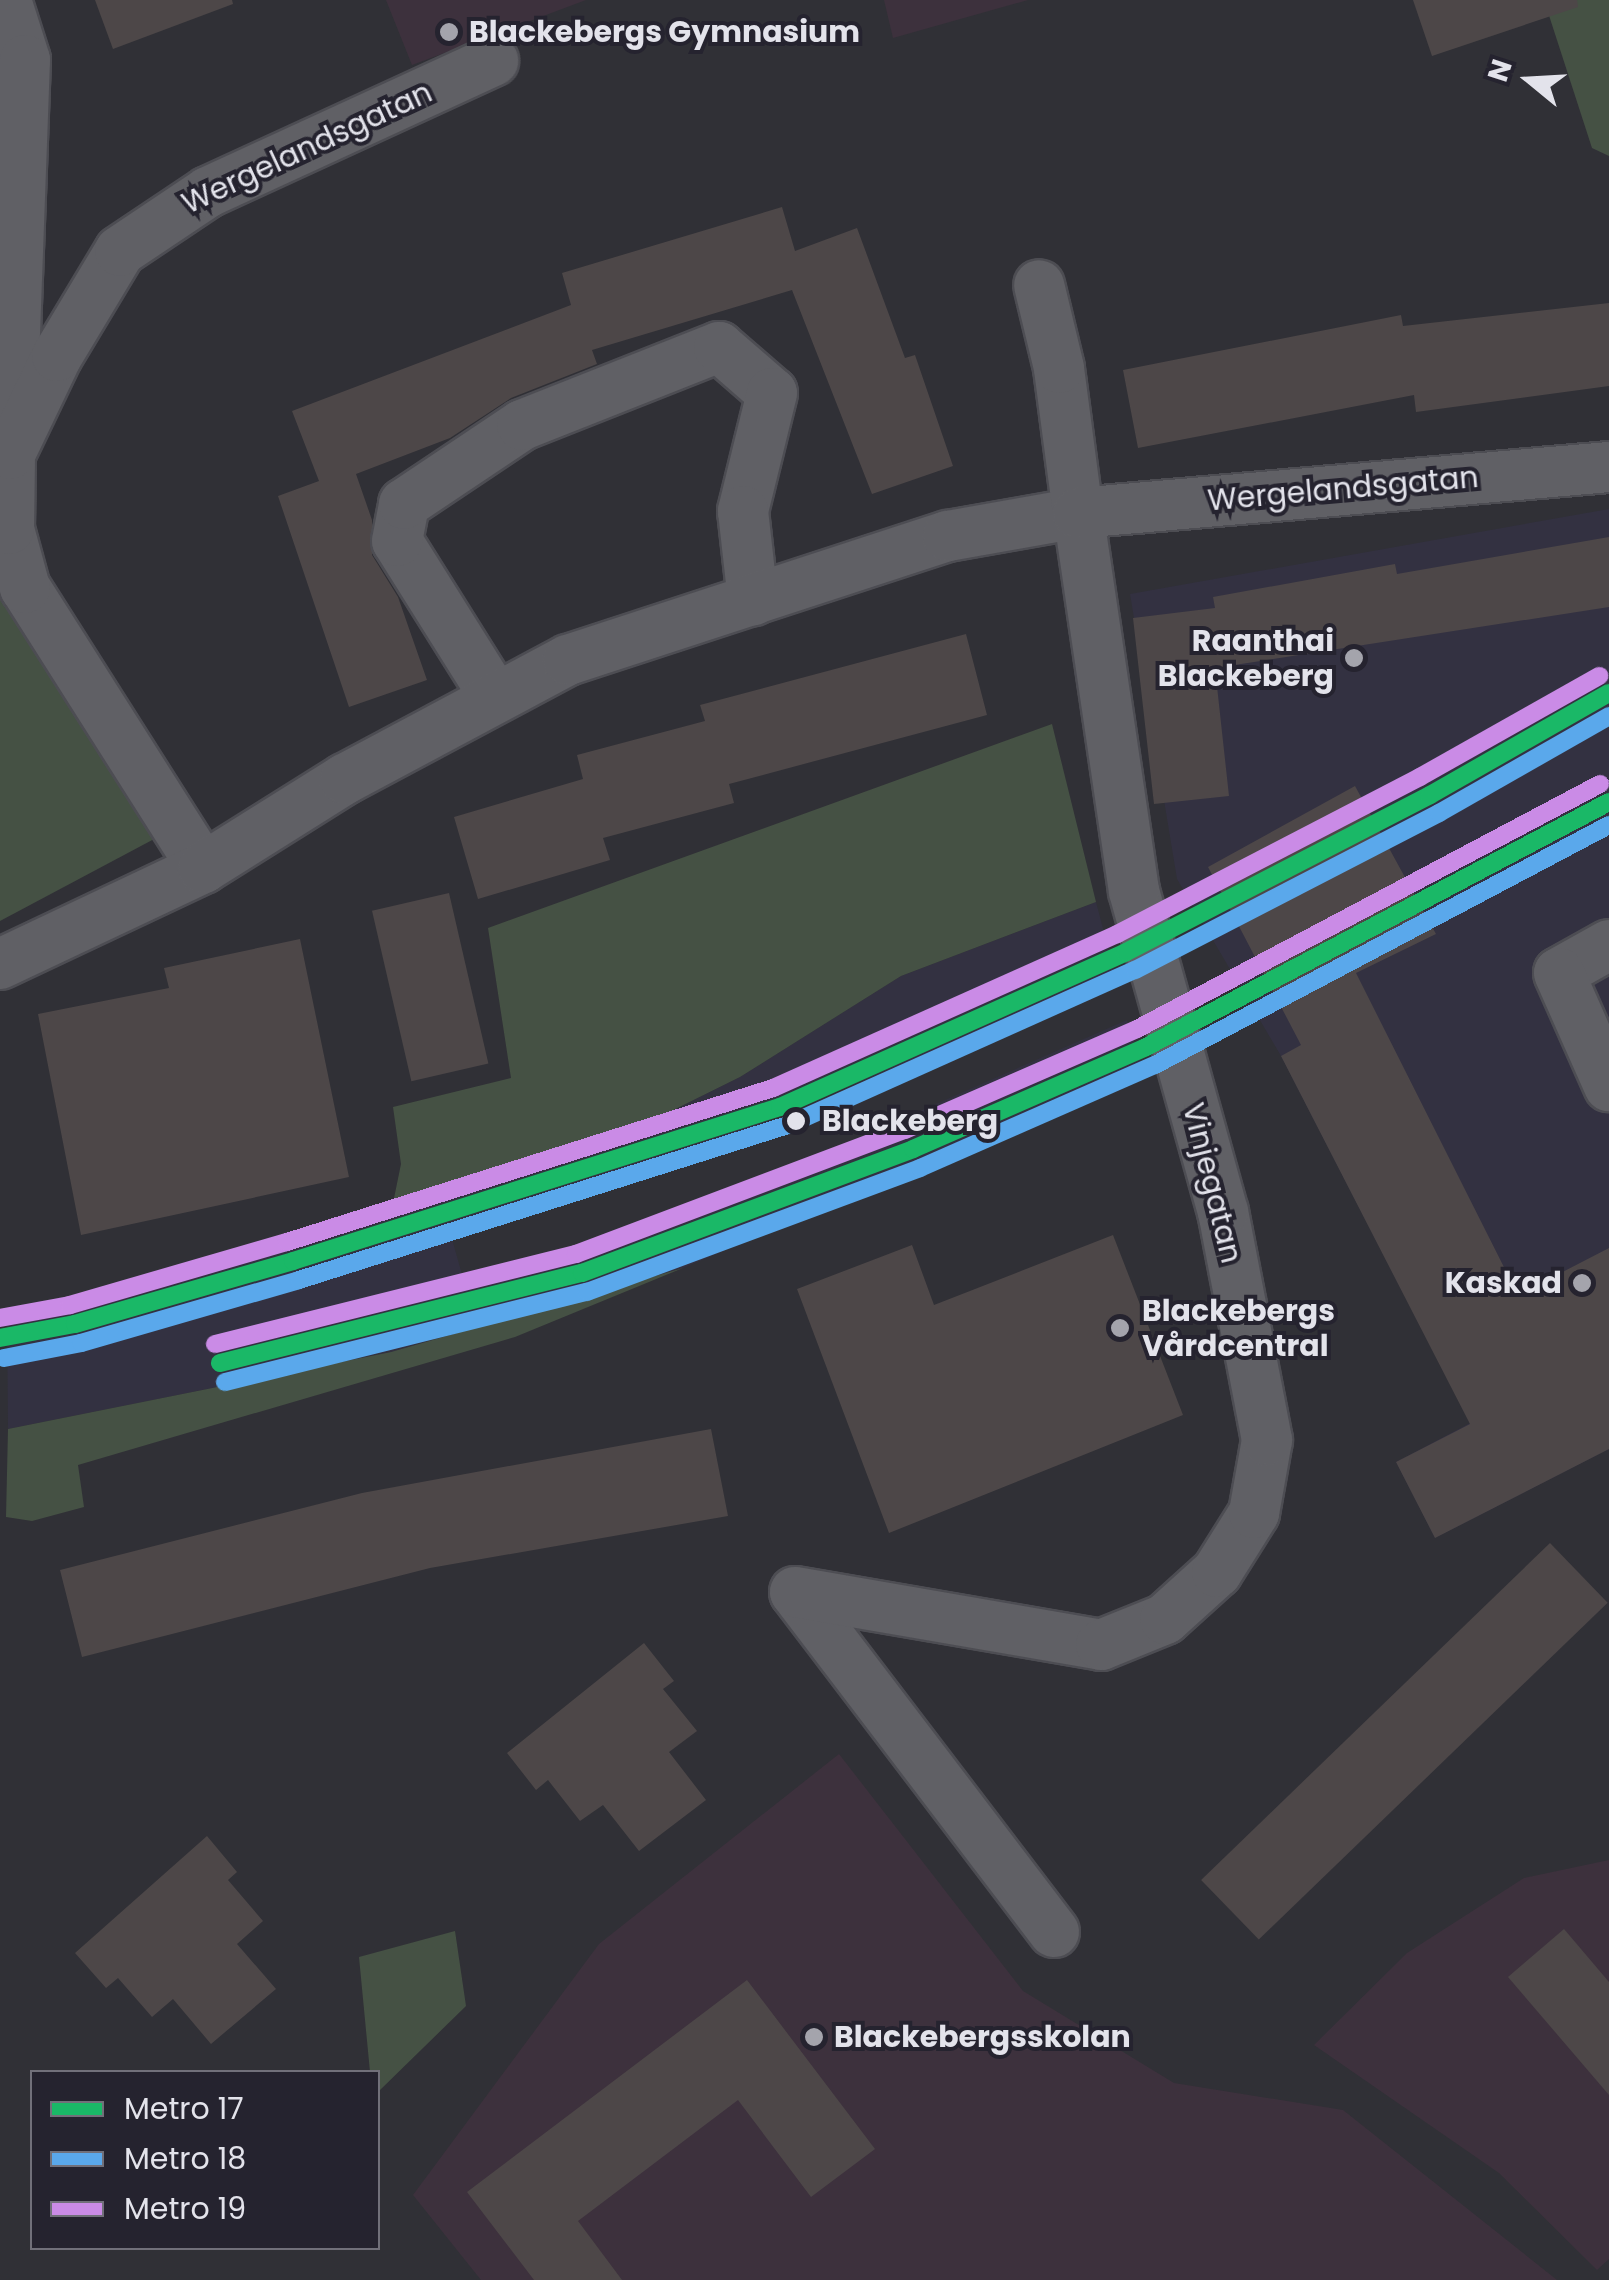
<!DOCTYPE html>
<html>
<head>
<meta charset="utf-8">
<style>
	body { margin:0 }
	#map { position:relative; width:1609px; height:2280px; overflow:hidden; background:#303036; font-family:Poppins,sans-serif }
	div>[style] { position:absolute }
	[style*='--x'] { left:calc(var(--x)*1px); top:calc(var(--y)*1px); width:calc(var(--w)*1px); rotate:calc(var(--a)*1deg) }
	.built>* { inset:0; background:#333141 }
	.education>* { inset:0; background:#3d313d }
	.green>* { inset:0; background:#455144 }
	.building>* { inset:0; background:#4d4748; transform-origin:0 0 }
	.roads { filter:drop-shadow(2px 0 #4d4d53) drop-shadow(-2px 0 #4d4d53) drop-shadow(0 2px #4d4d53) drop-shadow(0 -2px #4d4d53) }
	.minor>* { height:50px; margin:-25px; padding:0 25px; transform-origin:25px; border-radius:25px; background:#606065 }
	.metro-1>* { height:18px; margin:-9px; padding:0 9px; transform-origin:9px; border-radius:9px; background:#1ab867 }
	.metro-2>* { height:18px; margin:-9px; padding:0 9px; transform-origin:9px; border-radius:9px; background:#5aa8eb }
	.metro-3>* { height:18px; margin:-9px; padding:0 9px; transform-origin:9px; border-radius:9px; background:#ca8be6 }
	.dots>* { width:28px; height:28px; translate:-50% -50%; box-sizing:border-box; border:5px solid #25232f; border-radius:50% }
	span { translate:-50% -50%; white-space:nowrap; text-align:center; line-height:1.15; -webkit-text-stroke:8px #25232f; paint-order:stroke }
	.poi-label { font-size:30px; color:#e3e3eb; font-weight:700 }
	.left { translate:0 -50%; text-align:left }
	.right { translate:-100% -50%; text-align:right }
	.street-label { font-size:30px; color:#e3e3eb }
	.stop-label { font-size:30px; color:#e3e3eb; font-weight:700 }
	.legend { position:absolute; left:30px; top:2070px; width:350px; height:180px; box-sizing:border-box; background:#25232f; border:2px solid #71707a; margin:0; padding:12px 18px; list-style:none; font-size:30px; color:#e3e3eb }
	.legend li { display:flex; align-items:center; gap:20px; height:50px }
	.legend b { width:50px; border:2px solid #71707a }
	.north { position:absolute; left:1479px; top:30px; width:100px; height:100px; -webkit-text-stroke:8px #25232f; paint-order:stroke; rotate:288deg; font-size:28px; font-weight:700; line-height:40px; text-align:center; color:#e3e3eb }
	.north::after { content:''; display:block; margin:auto; width:35px; height:45px; background:#e3e3eb; clip-path:polygon(50% 0,100% 100%,50% 72%,0 100%) }
</style>
</head>
<body>
<div id="map">
	<div class="built">
		<div style="clip-path:polygon(1609px 509px,1609px 1449px,1435px 1538px,1396px 1462px,1470px 1423px,1281px 1056px,1177px 879px,1130px 594px)"></div>
		<div style="clip-path:polygon(1096px 902px,1115px 974px,683px 1157px,452px 1239px,465px 1285px,699px 1208px,1127px 1020px,1144px 1073px,683px 1268px,391px 1352px,8px 1429px,7px 1313px,222px 1264px,633px 1130px,740px 1077px,901px 976px)"></div>
	</div>
	<div class="education">
		<div style="clip-path:polygon(386px 0,586px 0,412px 65px)"></div>
		<div style="clip-path:polygon(884px 0,1028px 0,893px 38px)"></div>
		<div style="clip-path:polygon(839px 1754px,1023px 1991px,1174px 2083px,1343px 2110px,1557px 2280px,481px 2280px,413px 2195px,599px 1944px)"></div>
		<div style="clip-path:polygon(1609px 1860px,1609px 2259px,1597px 2270px,1499px 2173px,1314px 2045px,1407px 1953px,1524px 1878px)"></div>
	</div>
	<div class="green">
		<div style="clip-path:polygon(1544px 0,1609px 0,1609px 156px,1592px 148px)"></div>
		<div style="clip-path:polygon(0 554px,156px 838px,0 921px)"></div>
		<div style="clip-path:polygon(1052px 724px,1096px 902px,901px 976px,740px 1077px,633px 1130px,391px 1213px,401px 1164px,393px 1107px,511px 1078px,488px 928px)"></div>
		<div style="clip-path:polygon(683px 1268px,515px 1337px,78px 1465px,84px 1507px,32px 1521px,6px 1517px,8px 1429px,391px 1352px)"></div>
		<div style="clip-path:polygon(455px 1931px,466px 2006px,378px 2092px,378px 2072px,370px 2072px,359px 1957px)"></div>
	</div>
	<div class="building">
		<div style="clip-path:polygon(95px 0,232px 0,233px 4px,113px 49px)"></div>
		<div style="clip-path:polygon(1413px 0,1577px 0,1578px 7px,1432px 56px)"></div>
		<div style="clip-path:polygon(782px 207px,795px 251px,857px 228px,905px 358px,915px 355px,953px 466px,872px 494px,792px 290px,592px 350px,597px 364px,511px 398px,450px 438px,356px 474px,372px 520px,372px 555px,398px 597px,427px 680px,349px 707px,278px 496px,319px 481px,292px 411px,571px 305px,562px 273px)"></div>
		<div style="clip-path:polygon(1609px 303px,1609px 386px,1416px 412px,1414px 395px,1138px 448px,1123px 370px,1401px 315px,1403px 326px)"></div>
		<div style="clip-path:polygon(1609px 537px,1609px 607px,1215px 668px,1229px 796px,1154px 804px,1133px 618px,1215px 608px,1213px 597px,1395px 564px,1397px 574px)"></div>
		<div style="clip-path:polygon(966px 634px,987px 715px,729px 784px,734px 803px,603px 838px,610px 860px,478px 899px,454px 817px,583px 779px,577px 755px,705px 721px,700px 705px)"></div>
		<div style="clip-path:polygon(1355px 786px,1436px 934px,1356px 973px,1518px 1295px,1609px 1248px,1609px 1449px,1435px 1538px,1396px 1462px,1470px 1424px,1281px 1056px,1301px 1045px,1208px 867px)"></div>
		<div style="left:449px;top:893px;width:175px;height:79px;rotate:77deg"></div>
		<div style="clip-path:polygon(300px 939px,349px 1177px,81px 1235px,38px 1014px,169px 988px,164px 968px)"></div>
		<div style="clip-path:polygon(1113px 1235px,1183px 1415px,889px 1533px,797px 1289px,912px 1245px,934px 1305px)"></div>
		<div style="clip-path:polygon(711px 1429px,728px 1516px,430px 1568px,82px 1657px,60px 1570px,362px 1493px)"></div>
		<div style="left:1550px;top:1543px;width:83px;height:485px;rotate:46deg"></div>
		<div style="clip-path:polygon(644px 1643px,674px 1681px,663px 1689px,697px 1731px,669px 1752px,706px 1800px,639px 1851px,603px 1805px,580px 1821px,548px 1780px,536px 1790px,507px 1753px)"></div>
		<div style="clip-path:polygon(207px 1836px,237px 1872px,228px 1880px,263px 1921px,237px 1944px,276px 1989px,211px 2044px,173px 1999px,152px 2017px,118px 1978px,106px 1988px,75px 1953px)"></div>
		<div style="clip-path:polygon(1564px 1929px,1609px 1982px,1609px 2095px,1508px 1977px)"></div>
		<div style="clip-path:polygon(747px 1980px,875px 2149px,811px 2197px,738px 2100px,578px 2221px,622px 2280px,534px 2280px,467px 2192px)"></div>
	</div>
	<div class="roads">
		<div class="minor">
			<div style="--x:6;--y:0;--w:63;--a:72.4"></div>
			<div style="--x:25;--y:60;--w:374;--a:92.1"></div>
			<div style="--x:495;--y:697;--w:184;--a:-122.1"></div>
			<div style="--x:397;--y:541;--w:38;--a:-79"></div>
			<div style="--x:404;--y:504;--w:142;--a:-33.8"></div>
			<div style="--x:522;--y:425;--w:212;--a:-21.6"></div>
			<div style="--x:719;--y:347;--w:70;--a:41"></div>
			<div style="--x:772;--y:393;--w:122;--a:103.8"></div>
			<div style="--x:743;--y:511;--w:90;--a:83.6"></div>
			<div style="--x:203;--y:868;--w:332;--a:-122.4"></div>
			<div style="--x:25;--y:588;--w:61;--a:-105.2"></div>
			<div style="--x:9;--y:529;--w:75;--a:-89.2"></div>
			<div style="--x:10;--y:454;--w:109;--a:-64.4"></div>
			<div style="--x:57;--y:356;--w:122;--a:-59"></div>
			<div style="--x:120;--y:251;--w:106;--a:-33.8"></div>
			<div style="--x:208;--y:192;--w:314;--a:-24.7"></div>
			<div style="--x:1609;--y:945;--w:57;--a:150.8"></div>
			<div style="--x:1559;--y:973;--w:124;--a:66.1"></div>
			<div style="--x:0;--y:964;--w:225;--a:-25.3"></div>
			<div style="--x:203;--y:868;--w:168;--a:-32.1"></div>
			<div style="--x:345;--y:779;--w:253;--a:-28.1"></div>
			<div style="--x:568;--y:660;--w:400;--a:-18.1"></div>
			<div style="--x:948;--y:536;--w:132;--a:-10"></div>
			<div style="--x:1078;--y:513;--w:146;--a:-97.5"></div>
			<div style="--x:1059;--y:368;--w:85;--a:-103.5"></div>
			<div style="--x:1054;--y:1932;--w:427;--a:-127.3"></div>
			<div style="--x:795;--y:1592;--w:311;--a:9.8"></div>
			<div style="--x:1101;--y:1645;--w:69;--a:-22.1"></div>
			<div style="--x:1165;--y:1619;--w:70;--a:-42.1"></div>
			<div style="--x:1217;--y:1572;--w:70;--a:-57.9"></div>
			<div style="--x:1254;--y:1513;--w:74;--a:-79.9"></div>
			<div style="--x:1267;--y:1440;--w:232;--a:-100.9"></div>
			<div style="--x:1223;--y:1212;--w:333;--a:-105.5"></div>
			<div style="--x:1134;--y:891;--w:382;--a:-98.4"></div>
			<div style="--x:1078;--y:513;--w:533;--a:-4.95"></div>
		</div>
	</div>
	<div class="metro-1">
		<div style="--x:0;--y:1338;--w:76;--a:-10.6"></div>
		<div style="--x:75;--y:1324;--w:227;--a:-16.1"></div>
		<div style="--x:293;--y:1261;--w:511;--a:-17.55"></div>
		<div style="--x:780;--y:1107;--w:379;--a:-24.1"></div>
		<div style="--x:1126;--y:952;--w:342;--a:-27.3"></div>
		<div style="--x:1430;--y:795;--w:206;--a:-29.7"></div>
		<div style="--x:220;--y:1363;--w:373;--a:-14"></div>
		<div style="--x:582;--y:1273;--w:353;--a:-20.5"></div>
		<div style="--x:913;--y:1149;--w:254;--a:-23.6"></div>
		<div style="--x:1146;--y:1047;--w:524;--a:-27.89"></div>
	</div>
	<div class="metro-2">
		<div style="--x:4;--y:1358;--w:78;--a:-11"></div>
		<div style="--x:81;--y:1343;--w:227;--a:-16.1"></div>
		<div style="--x:299;--y:1280;--w:513;--a:-17.59"></div>
		<div style="--x:788;--y:1125;--w:380;--a:-24.1"></div>
		<div style="--x:1135;--y:970;--w:342;--a:-27.3"></div>
		<div style="--x:1439;--y:813;--w:196;--a:-29.7"></div>
		<div style="--x:225;--y:1382;--w:373;--a:-14"></div>
		<div style="--x:587;--y:1292;--w:355;--a:-20.4"></div>
		<div style="--x:920;--y:1168;--w:257;--a:-23.7"></div>
		<div style="--x:1155;--y:1065;--w:514;--a:-27.86"></div>
	</div>
	<div class="metro-3">
		<div style="--x:0;--y:1318;--w:71;--a:-10.5"></div>
		<div style="--x:70;--y:1305;--w:226;--a:-16.2"></div>
		<div style="--x:287;--y:1242;--w:510;--a:-17.58"></div>
		<div style="--x:773;--y:1088;--w:377;--a:-24.1"></div>
		<div style="--x:1117;--y:934;--w:341;--a:-27.4"></div>
		<div style="--x:1420;--y:777;--w:206;--a:-29.4"></div>
		<div style="--x:215;--y:1344;--w:372;--a:-14"></div>
		<div style="--x:576;--y:1254;--w:352;--a:-20.7"></div>
		<div style="--x:905;--y:1130;--w:253;--a:-23.5"></div>
		<div style="--x:1137;--y:1029;--w:524;--a:-27.89"></div>
	</div>
	<div class="dots">
		<div style="left:449px;top:32px;background:#a4a4ac"></div>
		<div style="left:1354px;top:658px;background:#a4a4ac"></div>
		<div style="left:796px;top:1121px;background:#e3e3eb"></div>
		<div style="left:1582px;top:1283px;background:#a4a4ac"></div>
		<div style="left:1120px;top:1328px;background:#a4a4ac"></div>
		<div style="left:814px;top:2037px;background:#a4a4ac"></div>
	</div>
	<div class="poi-label">
		<span class="left" style="left:469px;top:32px">Blackebergs Gymnasium</span>
		<span class="right" style="left:1334px;top:658px">Raanthai<br>Blackeberg</span>
		<span class="right" style="left:1562px;top:1283px">Kaskad</span>
		<span class="left" style="left:1142px;top:1328px">Blackebergs<br>Vårdcentral</span>
		<span class="left" style="left:834px;top:2037px">Blackebergsskolan</span>
	</div>
	<div class="street-label">
		<span style="left:307px;top:148px;rotate:-25deg">Wergelandsgatan</span>
		<span style="left:1343px;top:489px;rotate:-5deg">Wergelandsgatan</span>
		<span style="left:1212px;top:1183px;rotate:76deg">Vinjegatan</span>
	</div>
	<div class="stop-label">
		<span class="left" style="left:822px;top:1121px">Blackeberg</span>
	</div>
	<ul class="legend">
	<li><b style="height:12px;background:#1ab867"></b>Metro 17</li>
	<li><b style="height:12px;background:#5aa8eb"></b>Metro 18</li>
	<li><b style="height:12px;background:#ca8be6"></b>Metro 19</li>
	</ul>
	<div class="north">N</div>
</div>
</body>
</html>
